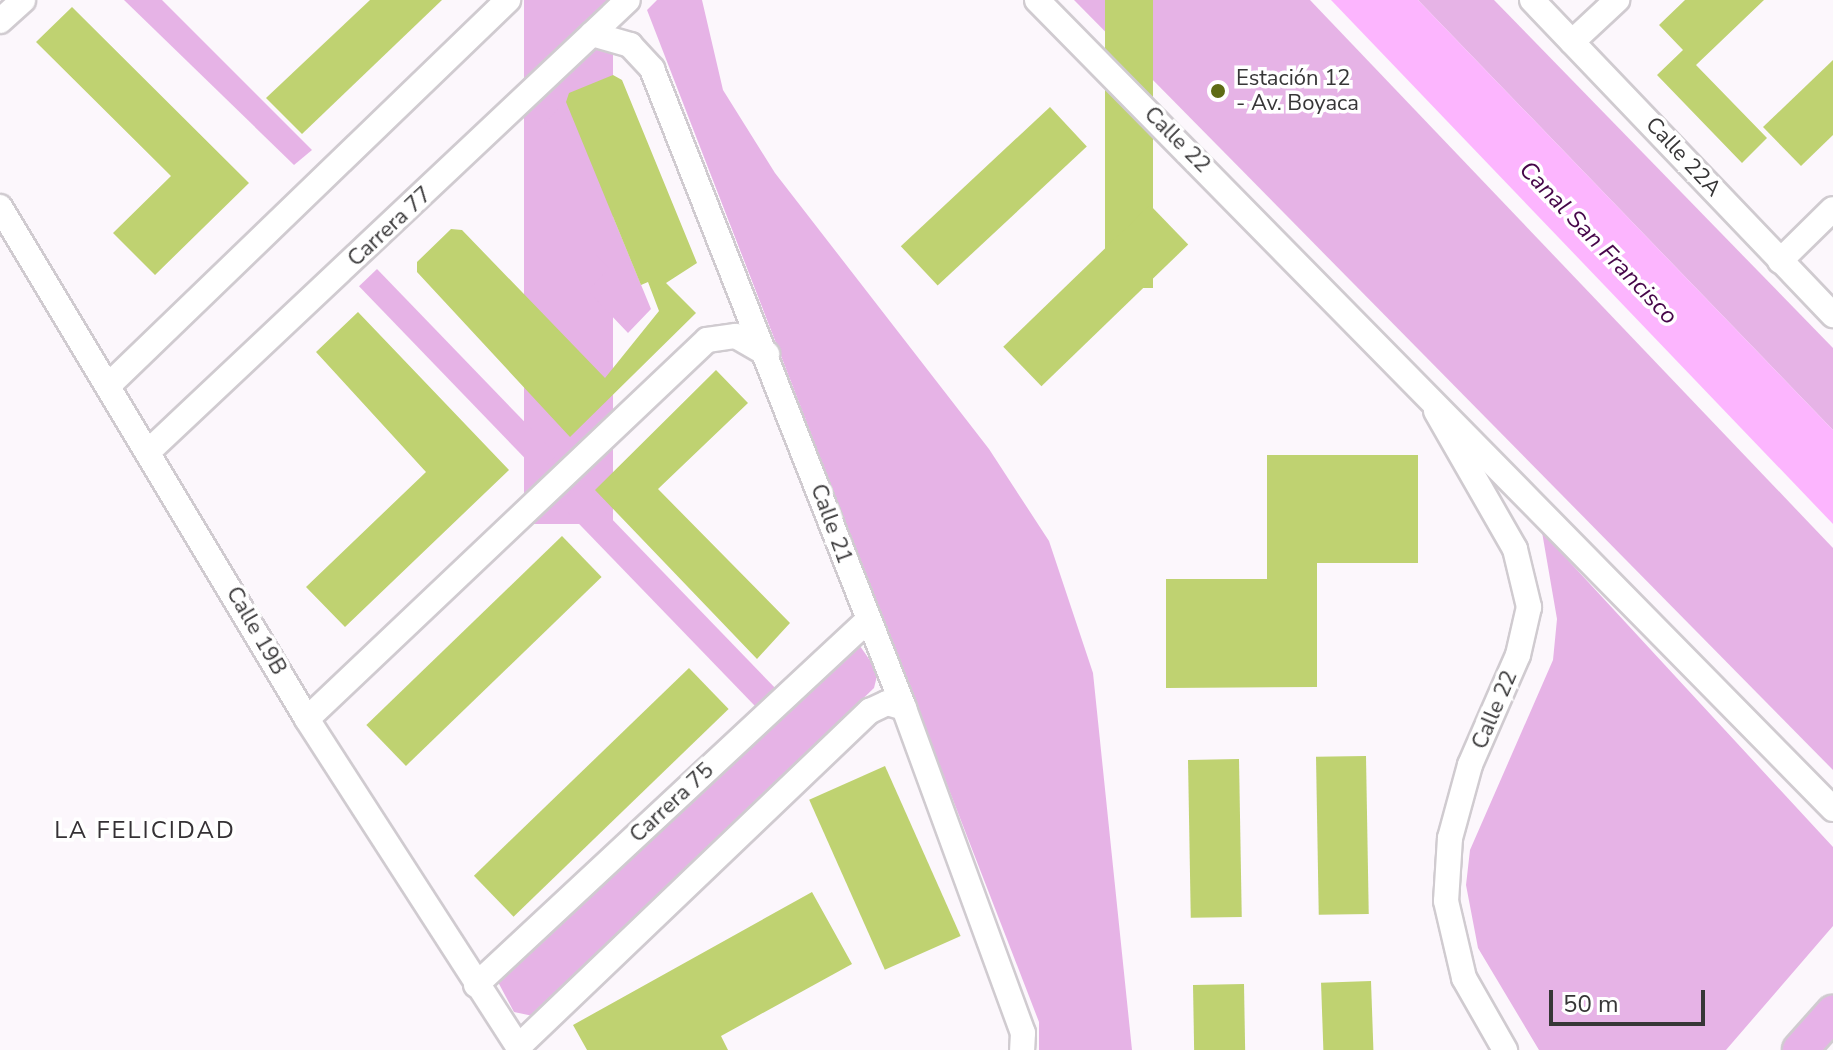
<!DOCTYPE html>
<html>
<head>
<meta charset="utf-8">
<style>
	body { margin:0 }
	#map { position:relative; width:1833px; height:1050px; overflow:hidden; background:#fcf7fc; font-family:"Nunito Sans",sans-serif }
	div>[style] { position:absolute }
	[style*='--x'] { left:calc(var(--x)*1px); top:calc(var(--y)*1px); width:calc(var(--w)*1px); rotate:calc(var(--a)*1deg) }
	.green>* { inset:0; background:#e6b3e6; transform-origin:0 0 }
	.water>* { inset:0; background:#fcb5fe }
	.building>* { inset:0; background:#bfd271; transform-origin:0 0 }
	.roads { filter:drop-shadow(2px 0 #d0cbd0) drop-shadow(-2px 0 #d0cbd0) drop-shadow(0 2px #d0cbd0) drop-shadow(0 -2px #d0cbd0) }
	.minor>* { height:24px; margin:-12px; padding:0 12px; transform-origin:12px; border-radius:12px; background:#fff }
	.highway>* { height:34px; margin:-17px; padding:0 17px; transform-origin:17px; border-radius:17px; background:#e7b2e8 }
	.dots>* { width:22px; height:22px; translate:-50% -50%; box-sizing:border-box; border:4px solid #fff; border-radius:50% }
	span { translate:-50% -50%; white-space:nowrap; text-align:center; line-height:1.15; -webkit-text-stroke:7px #fff; paint-order:stroke }
	.poi-label { font-size:22px; color:#373637 }
	.left { translate:0 -50%; text-align:left }
	.street-label { font-size:22px; color:#373637 }
	.water-label { font-size:24px; color:#460649; font-style:italic }
	.neighbourhood-label { font-size:24px; color:#353135; letter-spacing:2px }
	.scale { position:absolute; left:1549px; top:990px; width:156px; height:36px; box-sizing:border-box; border:4px solid #373637; border-top:0; padding-left:10px; font-size:24px; line-height:28px; white-space:nowrap; color:#373637; -webkit-text-stroke:6px #fff; paint-order:stroke }
</style>
</head>
<body>
<div id="map">
	<div class="green">
		<div style="clip-path:polygon(124px 0,162px 0,312px 150px,294px 165px)"></div>
		<div style="left:524px;top:0;width:89px;height:524px"></div>
		<div style="clip-path:polygon(657px 0,702px 0,723px 90px,775px 173px,989px 449px,1049px 541px,1093px 673px,1132px 1050px,1039px 1050px,1039px 1022px,647px 10px)"></div>
		<div style="clip-path:polygon(1074px 0,1310px 0,1833px 548px,1833px 770px)"></div>
		<div style="clip-path:polygon(1418px 0,1494px 0,1833px 348px,1833px 430px)"></div>
		<div style="clip-path:polygon(566px 102px,651px 309px,628px 333px,588px 291px,609px 268px,545px 204px,579px 170px,538px 129px)"></div>
		<div style="left:377px;top:269px;width:259px;height:25px;rotate:46deg"></div>
		<div style="left:579px;top:485px;width:282px;height:27px;rotate:46deg"></div>
		<div style="clip-path:polygon(1542px 532px,1833px 847px,1833px 926px,1726px 1050px,1539px 1050px,1478px 948px,1466px 885px,1470px 850px,1553px 660px,1557px 619px)"></div>
		<div style="clip-path:polygon(860px 646px,878px 672px,874px 688px,533px 1016px,514px 1012px,498px 982px,503px 974px)"></div>
	</div>
	<div class="water">
		<div style="clip-path:polygon(1331px 0,1418px 0,1833px 430px,1833px 524px)"></div>
	</div>
	<div class="building">
		<div style="clip-path:polygon(370px 0,442px 0,302px 134px,266px 98px)"></div>
		<div style="left:1105px;top:0;width:48px;height:288px"></div>
		<div style="clip-path:polygon(1685px 0,1764px 0,1696px 65px,1767px 138px,1742px 163px,1657px 75px,1683px 50px,1659px 25px)"></div>
		<div style="clip-path:polygon(72px 7px,249px 183px,155px 275px,113px 233px,171px 176px,36px 42px)"></div>
		<div style="clip-path:polygon(1833px 60px,1833px 135px,1801px 166px,1763px 127px)"></div>
		<div style="clip-path:polygon(613px 75px,622px 80px,697px 263px,666px 283px,696px 313px,570px 437px,417px 272px,417px 262px,451px 229px,462px 230px,605px 378px,659px 311px,648px 282px,641px 285px,566px 102px,569px 93px)"></div>
		<div style="left:1050px;top:107px;width:54px;height:204px;rotate:47deg"></div>
		<div style="left:1150px;top:205px;width:55px;height:204px;rotate:46deg"></div>
		<div style="clip-path:polygon(358px 312px,509px 470px,345px 627px,306px 587px,426px 472px,316px 352px)"></div>
		<div style="clip-path:polygon(716px 370px,748px 403px,658px 489px,790px 623px,757px 659px,595px 490px)"></div>
		<div style="clip-path:polygon(1267px 455px,1418px 455px,1418px 563px,1317px 563px,1317px 687px,1166px 688px,1166px 579px,1267px 579px)"></div>
		<div style="left:562px;top:536px;width:57px;height:272px;rotate:46deg"></div>
		<div style="left:689px;top:668px;width:57px;height:299px;rotate:46deg"></div>
		<div style="left:1366px;top:756px;width:158px;height:50px;rotate:89deg"></div>
		<div style="left:1239px;top:759px;width:158px;height:51px;rotate:89deg"></div>
		<div style="left:885px;top:766px;width:186px;height:83px;rotate:66deg"></div>
		<div style="clip-path:polygon(812px 892px,852px 964px,721px 1036px,728px 1050px,587px 1050px,573px 1025px)"></div>
		<div style="left:1371px;top:981px;width:69px;height:50px;rotate:88deg"></div>
		<div style="left:1244px;top:984px;width:66px;height:51px;rotate:89deg"></div>
	</div>
	<div class="roads">
		<div class="minor">
			<div style="--x:1037;--y:0;--w:1135;--a:45.46"></div>
			<div style="--x:1532;--y:0;--w:436;--a:46.3"></div>
			<div style="--x:0;--y:21;--w:31;--a:-42"></div>
			<div style="--x:592;--y:34;--w:40;--a:16"></div>
			<div style="--x:630;--y:45;--w:33;--a:47"></div>
			<div style="--x:652;--y:69;--w:687;--a:68.48"></div>
			<div style="--x:904;--y:708;--w:346;--a:69.9"></div>
			<div style="--x:1023;--y:1033;--w:17;--a:93"></div>
			<div style="--x:1572;--y:42;--w:62;--a:-43"></div>
			<div style="--x:0;--y:207;--w:597;--a:59.05"></div>
			<div style="--x:307;--y:719;--w:394;--a:57.2"></div>
			<div style="--x:1780;--y:261;--w:74;--a:-44.5"></div>
			<div style="--x:111;--y:383;--w:552;--a:-43.97"></div>
			<div style="--x:1436;--y:411;--w:159;--a:60.2"></div>
			<div style="--x:1515;--y:549;--w:60;--a:76.4"></div>
			<div style="--x:1529;--y:607;--w:49;--a:102.9"></div>
			<div style="--x:1518;--y:655;--w:120;--a:113.6"></div>
			<div style="--x:1470;--y:765;--w:76;--a:105.3"></div>
			<div style="--x:1450;--y:838;--w:63;--a:93.6"></div>
			<div style="--x:1446;--y:901;--w:79;--a:76.8"></div>
			<div style="--x:1464;--y:978;--w:83;--a:60.3"></div>
			<div style="--x:150;--y:450;--w:656;--a:-43.27"></div>
			<div style="--x:307;--y:719;--w:551;--a:-43.46"></div>
			<div style="--x:707;--y:340;--w:29;--a:-8"></div>
			<div style="--x:736;--y:336;--w:36;--a:30"></div>
			<div style="--x:476;--y:985;--w:534;--a:-42.95"></div>
			<div style="--x:518;--y:1047;--w:487;--a:-43.7"></div>
			<div style="--x:870;--y:711;--w:19;--a:-25"></div>
			<div style="--x:887;--y:703;--w:18;--a:16"></div>
		</div>
		<div class="highway">
			<div style="--x:1800;--y:1050;--w:50;--a:-48.3"></div>
		</div>
	</div>
	<div class="dots">
		<div style="left:1218px;top:91px;background:#5e6b15"></div>
	</div>
	<div class="poi-label">
		<span class="left" style="left:1236px;top:91px">Estación 12<br>- Av. Boyaca</span>
	</div>
	<div class="street-label">
		<span style="left:1177px;top:140px;rotate:45deg">Calle 22</span>
		<span style="left:1683px;top:157px;rotate:47deg">Calle 22A</span>
		<span style="left:390px;top:227px;rotate:-43deg">Carrera 77</span>
		<span style="left:831px;top:524px;rotate:70deg">Calle 21</span>
		<span style="left:256px;top:631px;rotate:60deg">Calle 19B</span>
		<span style="left:1495px;top:710px;rotate:-67deg">Calle 22</span>
		<span style="left:672px;top:803px;rotate:-43deg">Carrera 75</span>
	</div>
	<div class="water-label">
		<span style="left:1598px;top:243px;rotate:46deg">Canal San Francisco</span>
	</div>
	<div class="neighbourhood-label">
		<span style="left:145px;top:831px">LA FELICIDAD</span>
	</div>
	<div class="scale">50 m</div>
</div>
</body>
</html>
